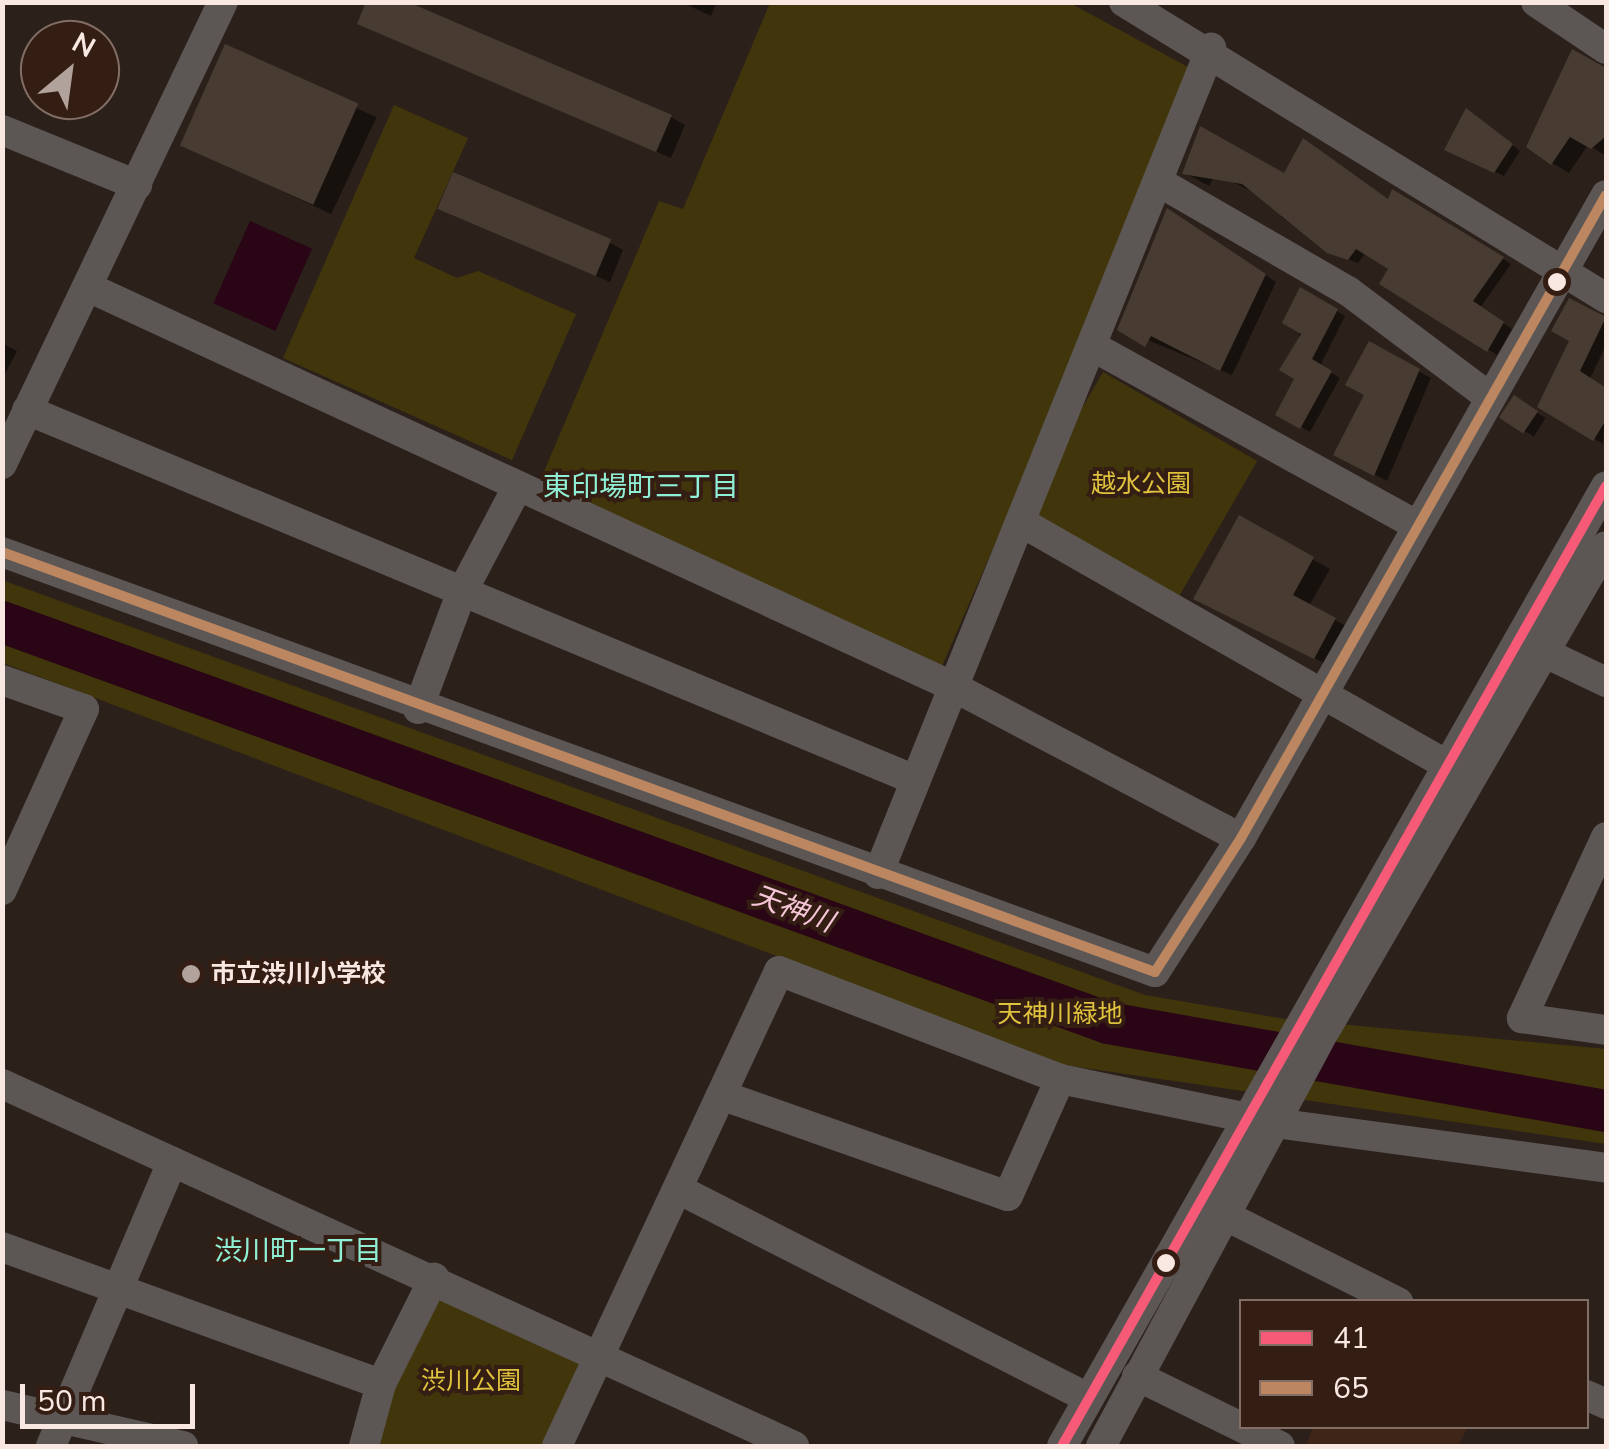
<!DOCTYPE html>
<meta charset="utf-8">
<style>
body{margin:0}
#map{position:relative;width:1609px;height:1449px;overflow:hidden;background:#2c201b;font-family:"Nunito Sans","Noto Sans JP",sans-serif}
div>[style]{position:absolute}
.built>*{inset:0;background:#3f2418}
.green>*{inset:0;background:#41360b;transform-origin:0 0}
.water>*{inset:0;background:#290516;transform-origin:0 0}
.shadow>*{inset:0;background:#0007;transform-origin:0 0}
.river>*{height:42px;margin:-21px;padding:0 21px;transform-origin:21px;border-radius:21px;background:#290516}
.building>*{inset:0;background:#483c32;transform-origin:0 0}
.minor>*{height:30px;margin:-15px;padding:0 15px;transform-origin:15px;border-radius:15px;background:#5c5755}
.bus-1>*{height:10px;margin:-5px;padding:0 5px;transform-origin:5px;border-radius:5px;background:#f75a77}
.bus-2>*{height:10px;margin:-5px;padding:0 5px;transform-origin:5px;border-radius:5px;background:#bb8660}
.dots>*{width:28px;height:28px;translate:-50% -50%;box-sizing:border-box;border:5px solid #341d13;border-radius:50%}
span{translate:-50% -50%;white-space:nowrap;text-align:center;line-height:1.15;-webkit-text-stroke:8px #341d13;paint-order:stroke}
.park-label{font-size:25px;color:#dfc23d}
.poi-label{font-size:25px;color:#f8e8e1;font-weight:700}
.left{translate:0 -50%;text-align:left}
.neighbourhood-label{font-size:28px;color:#8ff0d6}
.water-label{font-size:28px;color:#f5c5d8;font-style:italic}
.frame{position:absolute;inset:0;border:5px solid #f8e8e1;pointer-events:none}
.legend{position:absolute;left:1239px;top:1299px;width:350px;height:130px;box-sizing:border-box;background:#341d13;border:2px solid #826e65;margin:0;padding:12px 18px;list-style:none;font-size:30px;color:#f8e8e1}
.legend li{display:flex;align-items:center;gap:20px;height:50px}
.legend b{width:50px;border:2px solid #826e65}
.north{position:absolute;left:20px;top:20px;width:100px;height:100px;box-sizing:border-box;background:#341d13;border:2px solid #826e65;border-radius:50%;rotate:29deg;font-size:28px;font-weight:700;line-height:40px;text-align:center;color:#f8e8e1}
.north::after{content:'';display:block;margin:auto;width:35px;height:45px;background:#b1a29c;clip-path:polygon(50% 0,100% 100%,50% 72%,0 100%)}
.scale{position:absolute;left:20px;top:1384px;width:175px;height:45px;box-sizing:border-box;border:5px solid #f8e8e1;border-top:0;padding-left:12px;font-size:30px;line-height:35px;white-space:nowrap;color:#f8e8e1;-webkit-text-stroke:8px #341d13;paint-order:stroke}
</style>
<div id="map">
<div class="built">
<div style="clip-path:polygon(1313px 1426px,1468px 1426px,1468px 1427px,1458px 1446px,1306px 1446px)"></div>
</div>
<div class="green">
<div style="clip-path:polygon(770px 3px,1070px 3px,1199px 73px,942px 666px,540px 481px,659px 201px,683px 209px)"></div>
<div style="clip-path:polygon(394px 105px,468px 138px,414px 258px,457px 278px,478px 271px,576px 314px,512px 460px,283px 358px)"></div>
<div style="left:1103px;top:372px;width:178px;height:158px;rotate:30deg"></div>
<div style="clip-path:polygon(2px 580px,1145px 995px,1285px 1019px,1606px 1049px,1606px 1144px,1064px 1065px,3px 663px)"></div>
<div style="clip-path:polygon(441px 1293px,584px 1358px,544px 1446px,375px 1446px,391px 1389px)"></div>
</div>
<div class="water">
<div style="left:250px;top:221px;width:68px;height:90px;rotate:24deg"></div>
</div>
<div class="shadow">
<div style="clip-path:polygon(681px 2px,717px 2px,711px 16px)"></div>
<div style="clip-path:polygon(360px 23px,671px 117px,685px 125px,671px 158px)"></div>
<div style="left:226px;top:47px;width:166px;height:107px;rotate:25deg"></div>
<div style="clip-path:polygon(1573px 52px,1606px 70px,1606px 156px,1588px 145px,1569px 173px,1552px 163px)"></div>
<div style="clip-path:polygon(1476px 117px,1520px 151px,1504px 176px,1456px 154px)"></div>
<div style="clip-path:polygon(1185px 173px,1285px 176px,1389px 201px,1394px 192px,1511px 264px,1480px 308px,1512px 329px,1497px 355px,1382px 283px,1391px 268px,1366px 252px,1358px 263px,1339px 256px,1281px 217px,1286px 208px,1216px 174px,1209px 186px)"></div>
<div style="clip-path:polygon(455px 216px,609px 242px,623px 250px,610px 282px)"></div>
<div style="clip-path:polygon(1179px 218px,1276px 282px,1232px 375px,1121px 329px)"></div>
<div style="clip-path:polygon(1301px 290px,1345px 316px,1320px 366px,1340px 378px,1310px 432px,1278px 414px,1297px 378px)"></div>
<div style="clip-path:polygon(1570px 301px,1606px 320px,1606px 345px,1589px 381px,1606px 391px,1603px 444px,1540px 406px,1572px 340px)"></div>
<div style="clip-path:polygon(2px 343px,17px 351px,5px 374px,2px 373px)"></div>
<div style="clip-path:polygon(1370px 344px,1431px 378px,1387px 481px,1336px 454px,1367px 395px)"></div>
<div style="left:1515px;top:399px;width:36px;height:22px;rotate:32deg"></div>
<div style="clip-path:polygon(1240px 519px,1330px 569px,1309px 606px,1352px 629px,1332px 667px,1214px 607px)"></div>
</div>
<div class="river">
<div style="left:2px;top:622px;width:1176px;rotate:19.93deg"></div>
<div style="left:1108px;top:1023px;width:506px;rotate:10.02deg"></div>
</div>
<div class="building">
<div style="clip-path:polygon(366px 2px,408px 2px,672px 115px,656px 152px,357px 24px)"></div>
<div style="left:225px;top:44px;width:146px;height:111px;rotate:24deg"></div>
<div style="clip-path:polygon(1572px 49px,1606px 68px,1606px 136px,1591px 149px,1570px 137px,1551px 165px,1526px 147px)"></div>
<div style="clip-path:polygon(1466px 108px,1513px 144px,1494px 173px,1444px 150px)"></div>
<div style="clip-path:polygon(1200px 126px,1284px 173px,1303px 138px,1388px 199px,1392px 189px,1504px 257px,1473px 301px,1504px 322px,1487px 352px,1379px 284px,1388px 269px,1356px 249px,1348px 260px,1327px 253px,1242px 184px,1182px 174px)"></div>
<div style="left:453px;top:172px;width:172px;height:40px;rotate:23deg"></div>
<div style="clip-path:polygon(1167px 208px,1266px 274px,1220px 371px,1151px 336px,1145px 347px,1117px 330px)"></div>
<div style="clip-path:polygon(1300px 287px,1338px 309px,1312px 359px,1332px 371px,1300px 429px,1275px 415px,1294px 379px,1279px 370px,1301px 334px,1282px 323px)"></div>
<div style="clip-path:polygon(1569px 298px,1606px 317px,1580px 371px,1606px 388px,1606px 420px,1593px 441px,1537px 407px,1569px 341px,1551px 331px)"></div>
<div style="clip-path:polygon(1369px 341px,1420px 369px,1374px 476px,1333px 455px,1364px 395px,1345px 385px)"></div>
<div style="left:1514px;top:395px;width:29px;height:27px;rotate:34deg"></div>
<div style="clip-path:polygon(1239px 515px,1314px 557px,1293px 595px,1336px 618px,1314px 659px,1193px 599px)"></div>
</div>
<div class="minor">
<div style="left:1124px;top:2px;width:566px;rotate:31.55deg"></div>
<div style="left:1536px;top:2px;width:84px;rotate:33.9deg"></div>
<div style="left:2px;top:130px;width:146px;rotate:22.2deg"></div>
<div style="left:1159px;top:182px;width:218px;rotate:30deg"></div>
<div style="left:1348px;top:291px;width:175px;rotate:36.9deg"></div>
<div style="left:90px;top:288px;width:952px;rotate:24.79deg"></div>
<div style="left:954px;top:687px;width:324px;rotate:27.8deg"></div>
<div style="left:1092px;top:346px;width:366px;rotate:28.9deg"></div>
<div style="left:27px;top:410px;width:962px;rotate:22.62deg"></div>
<div style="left:2px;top:464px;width:512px;rotate:-64.44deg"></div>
<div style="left:1021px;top:522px;width:485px;rotate:29.7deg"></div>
<div style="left:2px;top:552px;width:1227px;rotate:20.02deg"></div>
<div style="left:1155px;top:972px;width:159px;rotate:-57.3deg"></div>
<div style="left:1241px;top:838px;width:739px;rotate:-60.42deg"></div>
<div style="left:1541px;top:651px;width:72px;rotate:25.5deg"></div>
<div style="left:2px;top:680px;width:87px;rotate:19.5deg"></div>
<div style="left:84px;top:709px;width:199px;rotate:114.4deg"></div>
<div style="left:418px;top:709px;width:123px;rotate:-69.5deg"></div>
<div style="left:461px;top:594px;width:120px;rotate:-62.2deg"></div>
<div style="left:1606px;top:837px;width:200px;rotate:114.9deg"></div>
<div style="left:1522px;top:1018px;width:85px;rotate:8.1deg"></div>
<div style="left:878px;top:874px;width:891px;rotate:-68.04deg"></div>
<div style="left:2px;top:1084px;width:871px;rotate:24.56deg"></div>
<div style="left:721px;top:1095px;width:304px;rotate:19.4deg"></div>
<div style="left:1008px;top:1196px;width:128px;rotate:-66deg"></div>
<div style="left:1275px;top:1123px;width:334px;rotate:7.7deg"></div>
<div style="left:678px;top:1189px;width:461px;rotate:27deg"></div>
<div style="left:1224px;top:1215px;width:195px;rotate:26.6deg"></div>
<div style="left:2px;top:1247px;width:403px;rotate:19.9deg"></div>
<div style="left:1137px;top:1376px;width:159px;rotate:26.1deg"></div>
<div style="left:1586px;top:1395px;width:22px;rotate:24deg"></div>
<div style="left:2px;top:1405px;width:186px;rotate:12.8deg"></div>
<div style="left:51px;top:1446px;width:309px;rotate:-66.9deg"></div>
<div style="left:364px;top:1446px;width:64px;rotate:-74.7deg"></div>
<div style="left:381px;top:1384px;width:119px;rotate:-63.4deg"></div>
<div style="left:557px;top:1446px;width:524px;rotate:-64.95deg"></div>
<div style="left:779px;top:971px;width:301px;rotate:21deg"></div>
<div style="left:1060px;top:1079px;width:187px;rotate:11.7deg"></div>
<div style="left:1062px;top:1446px;width:1103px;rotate:-60.46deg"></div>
<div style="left:1101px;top:1446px;width:474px;rotate:-61.7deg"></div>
<div style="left:1326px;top:1029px;width:558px;rotate:-59.9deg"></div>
</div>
<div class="bus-1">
<div style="left:1062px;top:1446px;width:1103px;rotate:-60.46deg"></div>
</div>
<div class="bus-2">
<div style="left:2px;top:552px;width:1227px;rotate:20.02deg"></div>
<div style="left:1155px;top:972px;width:159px;rotate:-57.3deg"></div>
<div style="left:1241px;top:838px;width:739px;rotate:-60.42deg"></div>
</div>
<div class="dots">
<div style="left:1557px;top:282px;background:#f8e8e1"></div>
<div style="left:191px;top:974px;background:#b1a29c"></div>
<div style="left:1166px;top:1263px;background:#f8e8e1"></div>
</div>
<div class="park-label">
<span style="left:1141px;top:484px">越水公園</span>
<span style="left:1060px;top:1014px">天神川緑地</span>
<span style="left:471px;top:1381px">渋川公園</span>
</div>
<div class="poi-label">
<span class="left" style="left:211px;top:974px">市立渋川小学校</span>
</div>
<div class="neighbourhood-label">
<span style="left:641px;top:487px">東印場町三丁目</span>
<span style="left:298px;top:1251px">渋川町一丁目</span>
</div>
<div class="water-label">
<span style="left:793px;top:909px;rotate:20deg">天神川</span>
</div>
<div class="frame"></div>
<ul class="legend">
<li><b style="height:12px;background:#f75a77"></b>41</li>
<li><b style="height:12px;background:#bb8660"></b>65</li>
</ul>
<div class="north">N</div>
<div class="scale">50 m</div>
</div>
